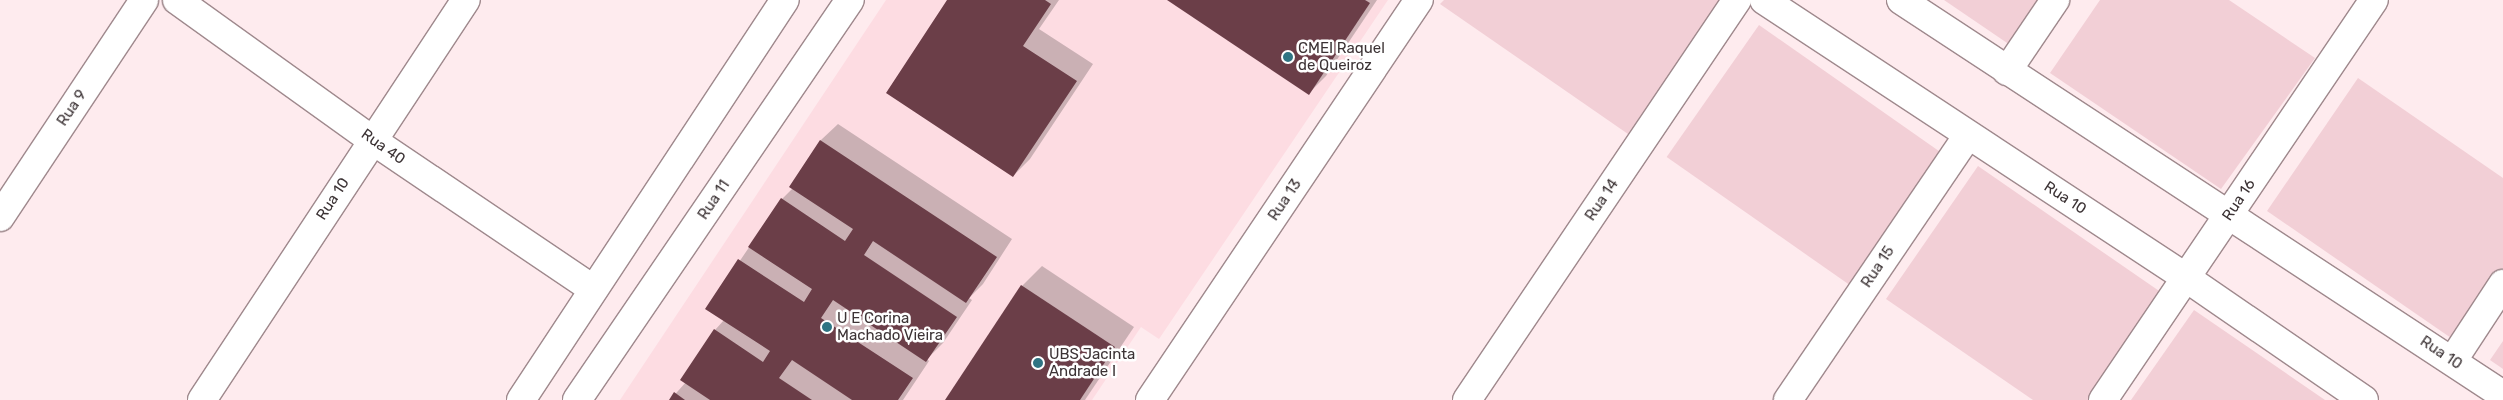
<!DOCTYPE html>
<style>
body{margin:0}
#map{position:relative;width:2503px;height:400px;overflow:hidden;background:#feebee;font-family:Rubik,sans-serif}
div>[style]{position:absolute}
.built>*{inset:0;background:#fddce2}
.green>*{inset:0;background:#f2cfd6;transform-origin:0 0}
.shadow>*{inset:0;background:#0003}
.building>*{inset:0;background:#6b3e48}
.roads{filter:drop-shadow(1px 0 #9f898d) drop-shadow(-1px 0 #9f898d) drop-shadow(0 1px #9f898d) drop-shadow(0 -1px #9f898d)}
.street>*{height:28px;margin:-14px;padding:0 14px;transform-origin:14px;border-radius:14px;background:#fff}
.secondary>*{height:28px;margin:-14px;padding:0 14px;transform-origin:14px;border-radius:14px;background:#fff}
.dots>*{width:14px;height:14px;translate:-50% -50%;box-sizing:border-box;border:2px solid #fff;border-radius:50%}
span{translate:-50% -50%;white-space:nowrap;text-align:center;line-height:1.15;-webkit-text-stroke:5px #fff;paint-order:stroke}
.poi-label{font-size:15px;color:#3c3335}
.left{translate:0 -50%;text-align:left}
.street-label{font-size:15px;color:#3c3335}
</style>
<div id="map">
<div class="built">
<div style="clip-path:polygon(886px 0,1388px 0,1159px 339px,1141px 327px,1092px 400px,620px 400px)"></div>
</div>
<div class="green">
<div style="clip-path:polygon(1444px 0,1718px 0,1720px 1px,1628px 134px,1440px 4px)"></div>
<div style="clip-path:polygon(1944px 0,2045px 0,2013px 47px)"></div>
<div style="clip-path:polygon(2100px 0,2229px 0,2315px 58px,2221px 189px,2050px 73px)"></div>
<div style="left:1759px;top:25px;width:227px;height:161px;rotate:35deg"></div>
<div style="clip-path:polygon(2358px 78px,2503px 178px,2503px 268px,2454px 340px,2267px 211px)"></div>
<div style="clip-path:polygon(1978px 166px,2165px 295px,2093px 400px,2033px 400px,1886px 299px)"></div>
<div style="clip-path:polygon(2194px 310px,2325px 400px,2131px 400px)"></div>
<div style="clip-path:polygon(2503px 341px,2503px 369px,2490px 360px)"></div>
</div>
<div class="shadow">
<div style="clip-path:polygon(949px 0,1059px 0,1039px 29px,1093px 64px,1030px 159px,1013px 176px)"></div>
<div style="clip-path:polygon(1170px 0,1377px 0,1326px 76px,1309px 93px)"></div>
<div style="clip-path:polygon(838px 124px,1012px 239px,983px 284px,969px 298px,972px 300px,943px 343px,927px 359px,929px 361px,903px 400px,670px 400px,686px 382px,715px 330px,724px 320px,707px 309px,782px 199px,793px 188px,821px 140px)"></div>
<div style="clip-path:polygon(1042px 266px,1134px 327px,1085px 400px,947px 400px,1022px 286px)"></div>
</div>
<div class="building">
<div style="clip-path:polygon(947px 0,1045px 0,1051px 4px,1023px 46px,1077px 81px,1013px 177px,886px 93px)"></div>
<div style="clip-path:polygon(1167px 0,1365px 0,1370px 3px,1309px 95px)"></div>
<div style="clip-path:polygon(820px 140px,997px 257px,966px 303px,873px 241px,864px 255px,957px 317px,926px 362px,833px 300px,821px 318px,913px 378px,898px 400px,852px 400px,792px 360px,779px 378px,812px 400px,710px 400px,680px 380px,714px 329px,763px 362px,770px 351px,705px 309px,738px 259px,804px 302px,812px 289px,748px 247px,781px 198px,845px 241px,853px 229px,789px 187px)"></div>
<div style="clip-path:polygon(1021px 285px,1115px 347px,1080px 400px,945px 400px)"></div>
<div style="clip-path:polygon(674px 392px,685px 400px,669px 400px)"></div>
</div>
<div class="roads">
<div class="street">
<div style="left:177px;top:0;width:240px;rotate:35.7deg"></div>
<div style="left:372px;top:140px;width:267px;rotate:34deg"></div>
<div style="left:2007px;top:71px;width:86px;rotate:-55.9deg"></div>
<div style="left:0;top:217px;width:260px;rotate:-56.4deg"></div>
<div style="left:2453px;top:360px;width:91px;rotate:-56.7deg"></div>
<div style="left:202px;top:400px;width:479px;rotate:-56.6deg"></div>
<div style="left:1150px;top:400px;width:482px;rotate:-56.1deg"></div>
<div style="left:1467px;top:400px;width:483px;rotate:-56deg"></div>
<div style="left:1788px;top:400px;width:320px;rotate:-55.8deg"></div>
<div style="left:2103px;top:400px;width:483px;rotate:-55.9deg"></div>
</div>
<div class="secondary">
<div style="left:1764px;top:0;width:504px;rotate:33.34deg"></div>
<div style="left:2185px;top:277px;width:217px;rotate:34.5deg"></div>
<div style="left:1901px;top:0;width:720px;rotate:33.27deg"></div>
<div style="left:521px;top:400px;width:479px;rotate:-56.6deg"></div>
<div style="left:577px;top:400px;width:484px;rotate:-55.7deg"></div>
</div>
</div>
<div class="dots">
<div style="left:1288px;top:57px;background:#2f7483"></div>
<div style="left:827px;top:327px;background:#2f7483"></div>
<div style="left:1038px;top:363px;background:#2f7483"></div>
</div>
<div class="poi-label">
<span class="left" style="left:1298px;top:57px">CMEI Raquel<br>de Queiroz</span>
<span class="left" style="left:837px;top:327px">U E Corina<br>Machado Vieira</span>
<span class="left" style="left:1049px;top:363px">UBS Jacinta<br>Andrade I</span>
</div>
<div class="street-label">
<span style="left:72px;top:108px;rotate:-56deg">Rua 9</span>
<span style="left:383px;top:147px;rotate:35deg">Rua 40</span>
<span style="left:2065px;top:198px;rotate:33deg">Rua 10</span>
<span style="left:333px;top:199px;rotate:-57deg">Rua 10</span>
<span style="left:714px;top:200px;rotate:-56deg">Rua 11</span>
<span style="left:1285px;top:200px;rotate:-56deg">Rua 13</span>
<span style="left:1602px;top:200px;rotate:-56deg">Rua 14</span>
<span style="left:2239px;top:200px;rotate:-56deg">Rua 16</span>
<span style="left:1878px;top:267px;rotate:-56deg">Rua 15</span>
<span style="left:2441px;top:353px;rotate:34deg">Rua 10</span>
</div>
</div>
